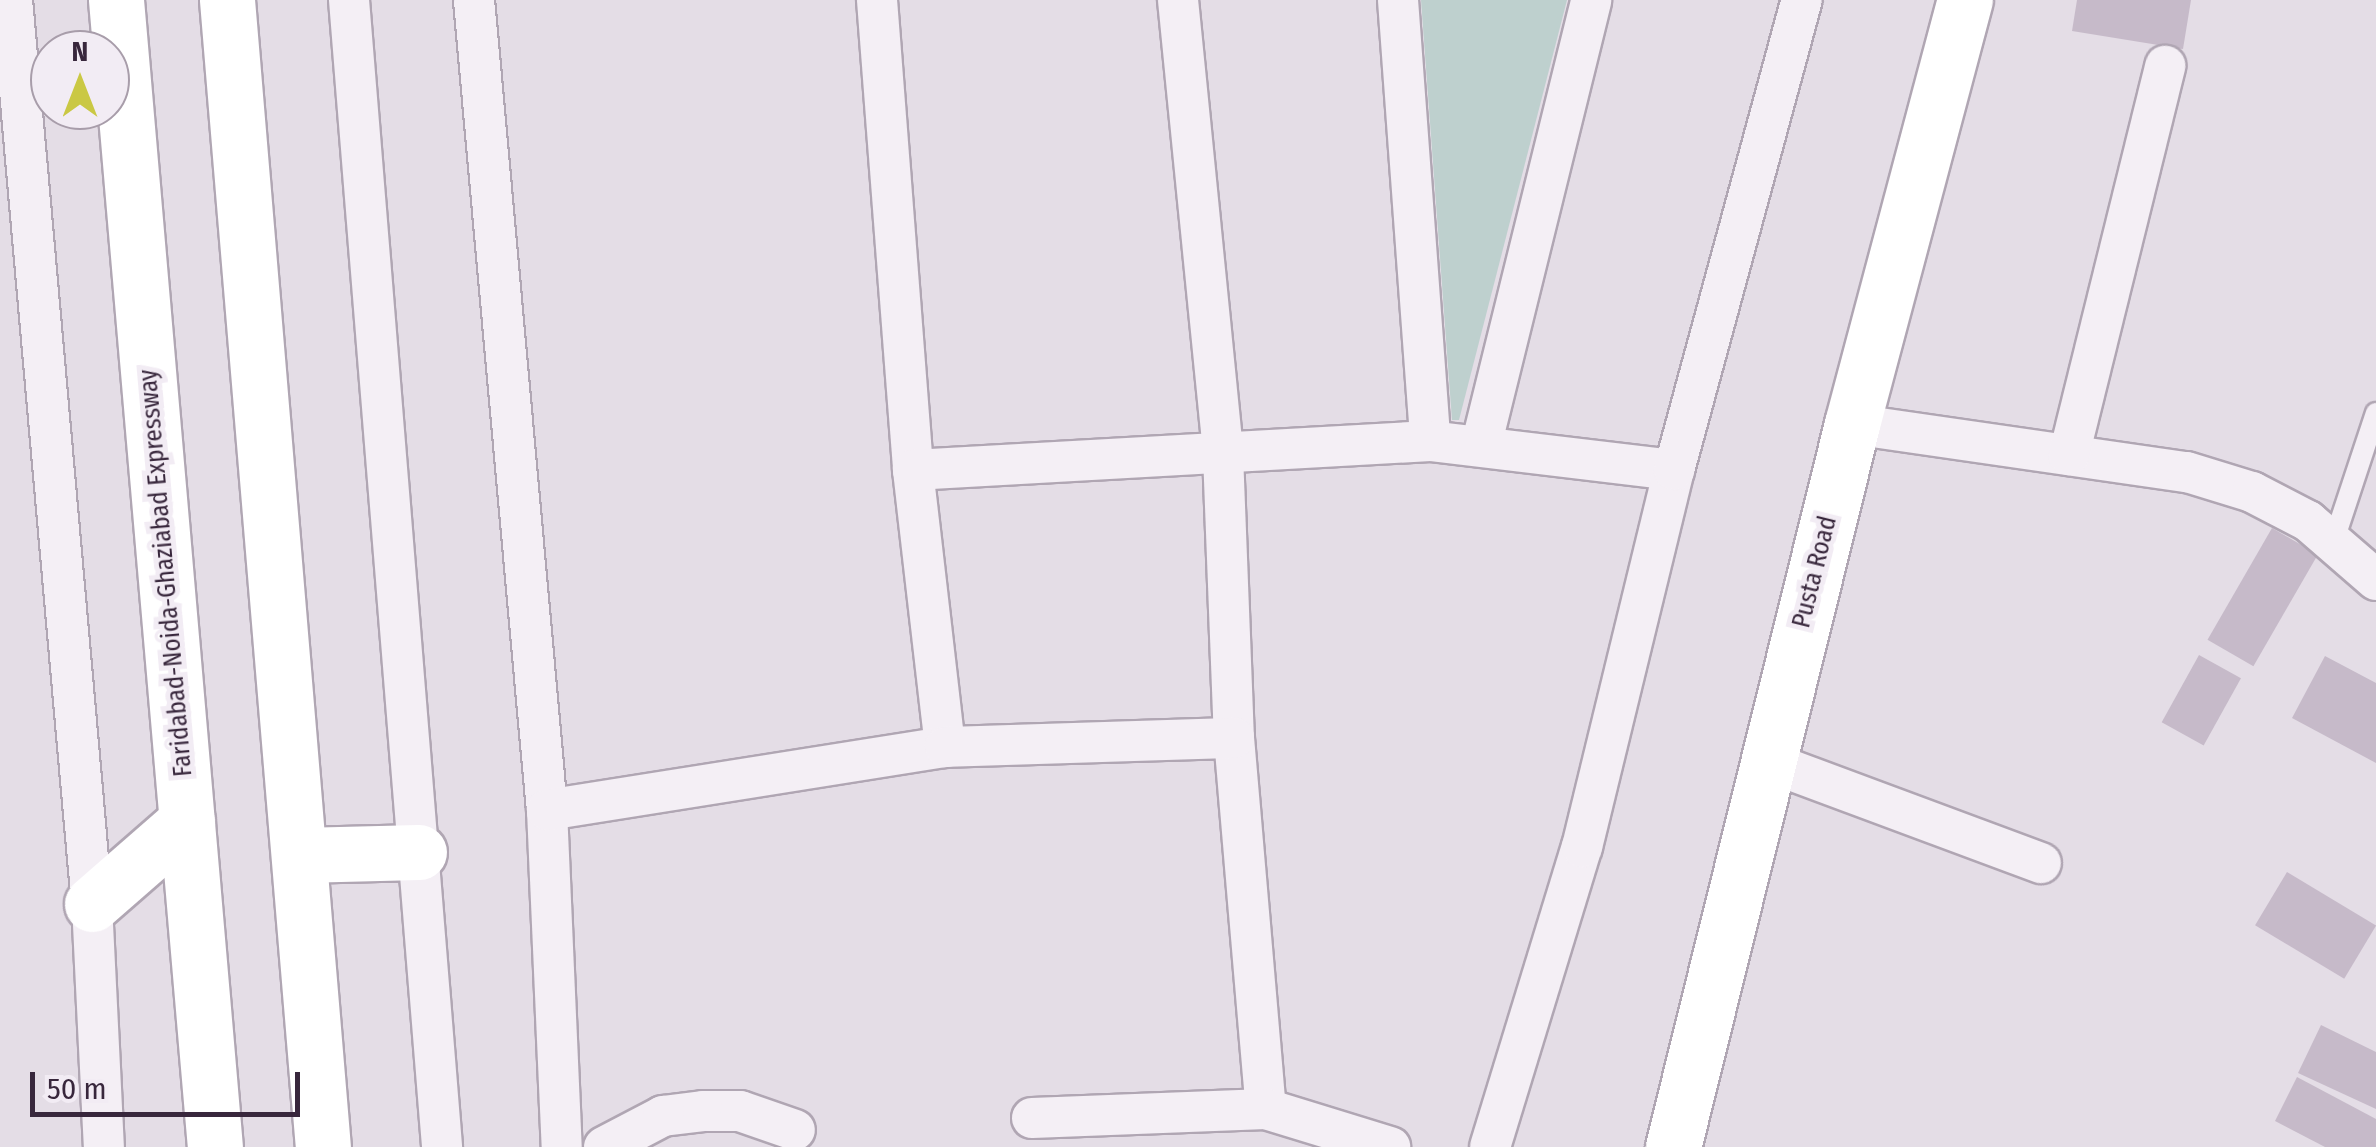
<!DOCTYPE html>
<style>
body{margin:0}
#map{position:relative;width:2376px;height:1147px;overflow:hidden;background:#e4dde6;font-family:"Fira Sans Condensed",sans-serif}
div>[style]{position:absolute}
.green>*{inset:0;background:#bed0ce}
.building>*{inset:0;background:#c6bac9;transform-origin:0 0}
.roads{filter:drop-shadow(2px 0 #b0a6b3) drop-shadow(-2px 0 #b0a6b3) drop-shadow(0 2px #b0a6b3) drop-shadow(0 -2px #b0a6b3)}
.lane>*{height:20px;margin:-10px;padding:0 10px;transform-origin:10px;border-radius:10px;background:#f4eff5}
.street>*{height:40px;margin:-20px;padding:0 20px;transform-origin:20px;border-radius:20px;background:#f4eff5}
.secondary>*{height:55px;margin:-27.5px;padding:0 27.5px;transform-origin:27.5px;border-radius:27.5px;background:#fff}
.primary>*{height:55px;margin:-27.5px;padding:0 27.5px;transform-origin:27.5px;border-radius:27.5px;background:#fff}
span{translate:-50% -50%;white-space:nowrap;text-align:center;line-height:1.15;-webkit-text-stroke:10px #f2ecf4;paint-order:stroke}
.street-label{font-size:25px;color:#38273c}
.north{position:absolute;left:30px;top:30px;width:100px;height:100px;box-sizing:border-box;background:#f2ecf4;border:2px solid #a89daa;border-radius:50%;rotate:0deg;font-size:28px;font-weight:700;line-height:40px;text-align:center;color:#38273c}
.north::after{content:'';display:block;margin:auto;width:35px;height:45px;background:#cac844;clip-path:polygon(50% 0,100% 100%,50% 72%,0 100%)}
.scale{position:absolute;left:30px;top:1072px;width:270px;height:45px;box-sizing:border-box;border:5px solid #38273c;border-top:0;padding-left:12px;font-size:30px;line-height:35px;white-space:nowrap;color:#38273c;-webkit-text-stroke:8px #f2ecf4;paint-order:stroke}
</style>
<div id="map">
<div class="green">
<div style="clip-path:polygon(1421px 0,1567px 0,1459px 420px,1452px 420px)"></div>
</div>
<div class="building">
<div style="clip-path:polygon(2077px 0,2191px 0,2183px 49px,2072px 31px)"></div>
<div style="left:2272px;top:528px;width:53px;height:129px;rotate:30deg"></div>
<div style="left:2199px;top:655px;width:48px;height:77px;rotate:29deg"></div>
<div style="clip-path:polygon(2325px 656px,2376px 683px,2376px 763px,2292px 718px)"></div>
<div style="left:2287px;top:872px;width:104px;height:62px;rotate:31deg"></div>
<div style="clip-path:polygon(2321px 1025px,2376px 1052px,2376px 1109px,2298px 1073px)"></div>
<div style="clip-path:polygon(2297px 1077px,2376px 1119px,2376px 1147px,2325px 1147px,2275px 1121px)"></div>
</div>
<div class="roads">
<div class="lane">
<div style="left:2333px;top:543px;width:137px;rotate:-71.7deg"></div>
</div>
<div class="street">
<div style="left:12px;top:0;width:908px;rotate:84.94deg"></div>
<div style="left:92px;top:904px;width:243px;rotate:87.2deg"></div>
<div style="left:349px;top:0;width:1151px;rotate:85.36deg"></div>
<div style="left:474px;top:0;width:813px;rotate:84.85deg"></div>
<div style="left:547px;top:810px;width:337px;rotate:87.5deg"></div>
<div style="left:877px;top:0;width:471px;rotate:85.6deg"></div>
<div style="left:913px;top:470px;width:279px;rotate:83.4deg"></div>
<div style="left:1178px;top:0;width:456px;rotate:84.3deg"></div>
<div style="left:1223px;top:454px;width:284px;rotate:87.8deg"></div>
<div style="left:1234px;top:738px;width:372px;rotate:85.1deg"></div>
<div style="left:1398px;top:0;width:442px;rotate:85.8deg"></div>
<div style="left:1852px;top:424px;width:338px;rotate:8.2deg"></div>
<div style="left:2187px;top:472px;width:68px;rotate:17.1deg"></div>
<div style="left:2252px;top:492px;width:63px;rotate:27.4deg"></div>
<div style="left:2308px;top:521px;width:90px;rotate:40.9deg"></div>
<div style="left:1482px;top:442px;width:455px;rotate:-76.1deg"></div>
<div style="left:2069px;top:455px;width:401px;rotate:-76.1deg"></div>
<div style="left:913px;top:470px;width:518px;rotate:-3.21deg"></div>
<div style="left:1430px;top:441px;width:246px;rotate:6.8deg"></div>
<div style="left:1769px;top:762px;width:290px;rotate:20.4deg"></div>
<div style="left:547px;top:810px;width:403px;rotate:-9deg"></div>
<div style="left:945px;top:747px;width:289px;rotate:-1.8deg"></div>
<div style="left:1032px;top:1118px;width:234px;rotate:-2.2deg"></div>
<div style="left:1266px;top:1109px;width:130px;rotate:17deg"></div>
<div style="left:604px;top:1147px;width:67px;rotate:-27.7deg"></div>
<div style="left:663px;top:1116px;width:40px;rotate:-7.1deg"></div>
<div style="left:703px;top:1111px;width:37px"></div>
<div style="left:740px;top:1111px;width:58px;rotate:19.1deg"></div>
<div style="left:1490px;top:1147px;width:314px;rotate:-73deg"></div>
<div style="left:1582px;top:847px;width:388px;rotate:-76.3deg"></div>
<div style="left:1674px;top:470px;width:487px;rotate:-74.8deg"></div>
</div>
<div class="secondary">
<div style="left:1673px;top:1147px;width:745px;rotate:-76.09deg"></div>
<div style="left:1852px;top:424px;width:439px;rotate:-75.1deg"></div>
</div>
<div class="primary">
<div style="left:116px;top:0;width:1151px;rotate:85.07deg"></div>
<div style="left:227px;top:0;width:1151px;rotate:85.22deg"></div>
<div style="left:300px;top:855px;width:119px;rotate:-1.4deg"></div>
<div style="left:92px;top:904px;width:126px;rotate:-41.1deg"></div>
</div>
</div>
<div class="street-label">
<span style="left:1815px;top:572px;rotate:-76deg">Pusta Road</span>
<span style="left:166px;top:573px;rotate:-95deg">Faridabad-Noida-Ghaziabad Expressway</span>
</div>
<div class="north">N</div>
<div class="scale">50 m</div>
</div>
